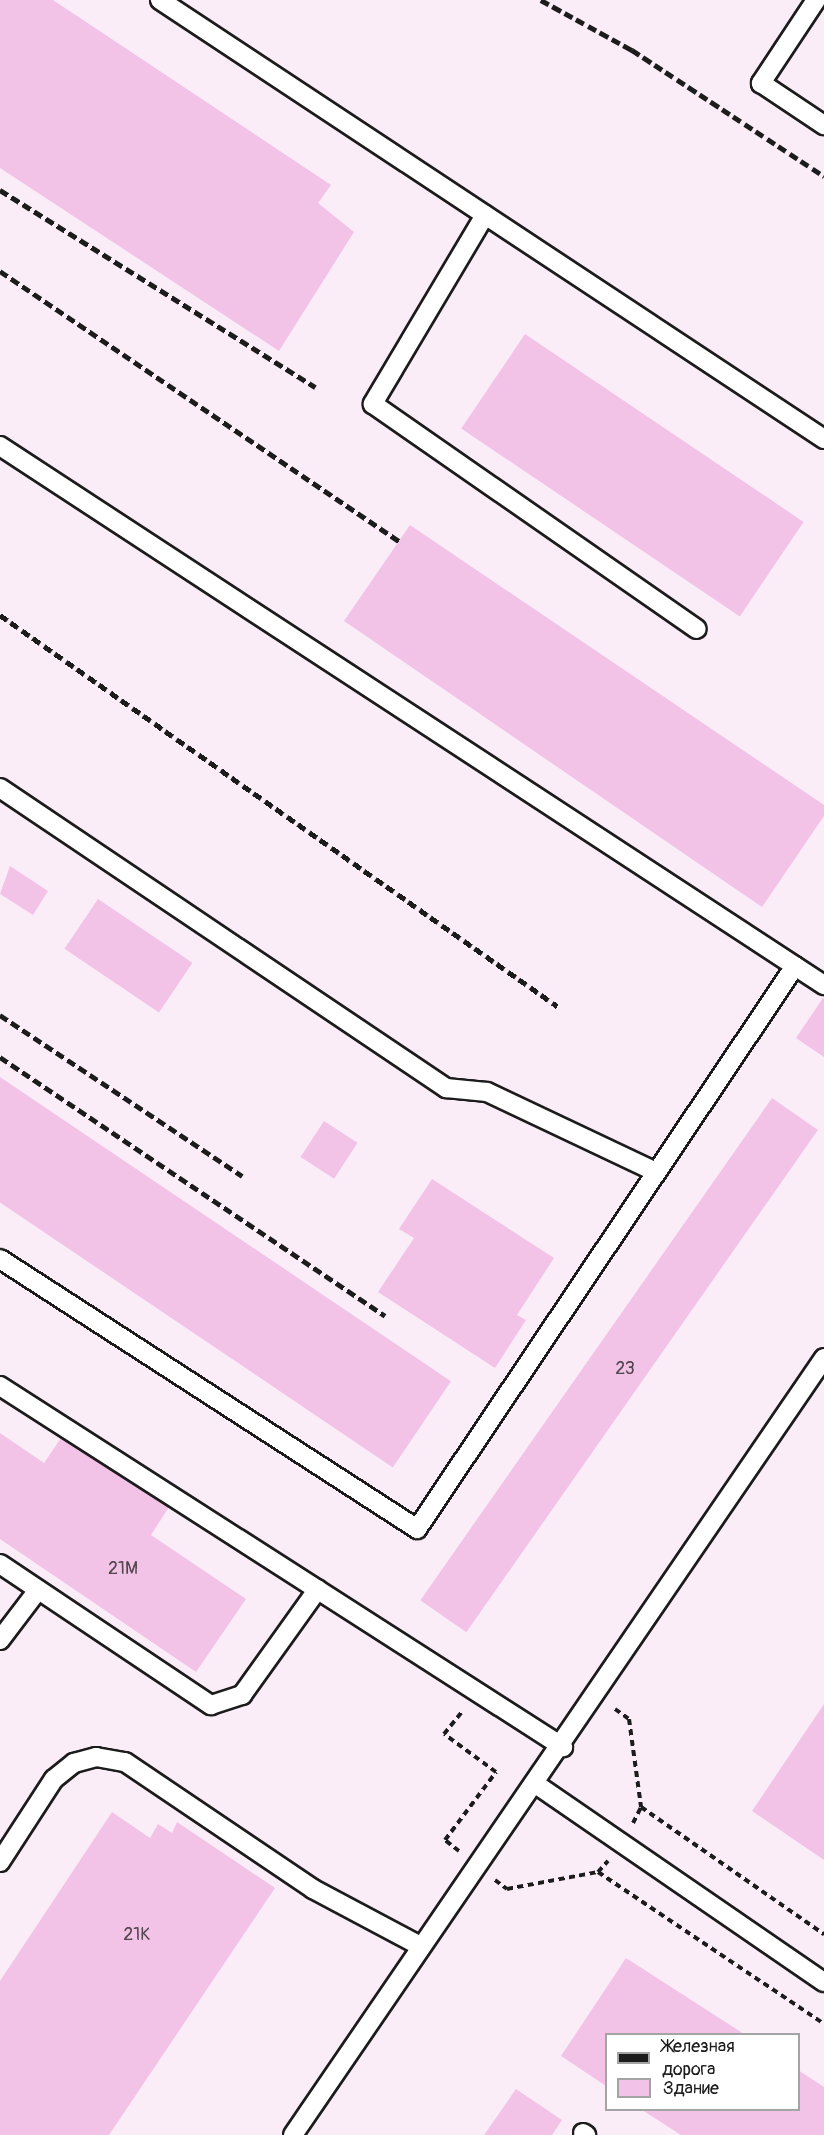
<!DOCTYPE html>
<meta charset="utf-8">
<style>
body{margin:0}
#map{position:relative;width:824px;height:2135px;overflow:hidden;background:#fff;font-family:Pangolin,sans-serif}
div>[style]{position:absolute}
.built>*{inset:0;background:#fbedf8}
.building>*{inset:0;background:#f2c3e7;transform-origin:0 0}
.path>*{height:4px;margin-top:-2px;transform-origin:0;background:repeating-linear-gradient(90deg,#1c1c1c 0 6px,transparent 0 10.5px)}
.roads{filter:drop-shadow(2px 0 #1c1c1c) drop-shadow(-2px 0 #1c1c1c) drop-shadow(0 2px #1c1c1c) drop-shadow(0 -2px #1c1c1c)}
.lane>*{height:18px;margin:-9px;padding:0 9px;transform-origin:9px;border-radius:9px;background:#fff}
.rail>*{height:4.5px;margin-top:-2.25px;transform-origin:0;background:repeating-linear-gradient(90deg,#1c1c1c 0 9px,transparent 0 13.5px)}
span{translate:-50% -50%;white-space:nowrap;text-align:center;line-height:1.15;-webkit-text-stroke:4.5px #fff;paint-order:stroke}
.number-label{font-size:18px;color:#52464f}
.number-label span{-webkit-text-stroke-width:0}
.legend{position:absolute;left:605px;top:2033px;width:195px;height:78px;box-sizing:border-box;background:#fff;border:2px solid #a4a4a4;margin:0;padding:8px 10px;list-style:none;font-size:18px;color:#1c1c1c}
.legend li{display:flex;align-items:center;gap:12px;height:30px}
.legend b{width:30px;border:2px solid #a4a4a4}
</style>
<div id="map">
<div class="built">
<div style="clip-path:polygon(evenodd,0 0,824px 0,824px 2135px,0 2135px,0 0,606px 2034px,798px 2034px,798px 2110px,606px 2110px,606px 2034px)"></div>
</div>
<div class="building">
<div style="clip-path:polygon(0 0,53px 0,331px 185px,318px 203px,354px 232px,279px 351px,0 168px)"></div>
<div style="left:525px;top:334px;width:336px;height:114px;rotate:34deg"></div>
<div style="clip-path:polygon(410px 525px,824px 805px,824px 816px,762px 907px,344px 621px)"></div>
<div style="clip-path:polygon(10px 866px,48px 891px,33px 915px,0 894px)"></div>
<div style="left:98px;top:899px;width:114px;height:60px;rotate:34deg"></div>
<div style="clip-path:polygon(823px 998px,824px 999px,824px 1057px,796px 1038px)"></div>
<div style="left:0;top:1077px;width:544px;height:104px;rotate:34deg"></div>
<div style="left:772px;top:1098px;width:56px;height:613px;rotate:35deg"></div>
<div style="left:324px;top:1121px;width:40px;height:43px;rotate:33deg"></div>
<div style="clip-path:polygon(432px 1179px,554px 1258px,517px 1315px,526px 1320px,495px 1368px,378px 1292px,414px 1238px,399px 1229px)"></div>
<div style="clip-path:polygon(0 1433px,44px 1463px,63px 1435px,169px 1507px,151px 1535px,246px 1599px,196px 1672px,0 1539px)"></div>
<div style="clip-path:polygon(824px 1704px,824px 1860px,752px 1811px)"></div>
<div style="clip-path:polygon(112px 1812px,150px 1838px,158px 1824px,172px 1833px,177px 1822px,275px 1888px,109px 2135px,0 2135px,0 1981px)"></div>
<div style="clip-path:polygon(626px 1958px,744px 2034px,606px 2034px,606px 2086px,561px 2056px)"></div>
<div style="clip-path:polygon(798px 2070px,824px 2087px,824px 2135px,681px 2135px,642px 2110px,798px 2110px)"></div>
<div style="clip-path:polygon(516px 2089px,562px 2120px,552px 2135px,484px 2135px)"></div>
</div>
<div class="path">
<div style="left:615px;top:1709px;width:17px;rotate:36deg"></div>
<div style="left:629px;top:1719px;width:89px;rotate:82.2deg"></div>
<div style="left:641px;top:1807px;width:223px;rotate:34.8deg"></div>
<div style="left:633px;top:1823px;width:18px;rotate:-63deg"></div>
<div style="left:459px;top:1851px;width:18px;rotate:-142deg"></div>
<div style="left:445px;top:1840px;width:85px;rotate:-53.1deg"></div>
<div style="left:496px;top:1772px;width:64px;rotate:-143.8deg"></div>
<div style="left:444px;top:1734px;width:28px;rotate:-51deg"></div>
<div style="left:598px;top:1872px;width:272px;rotate:33.9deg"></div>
<div style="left:495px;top:1880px;width:15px;rotate:37deg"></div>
<div style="left:507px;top:1889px;width:93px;rotate:-10.6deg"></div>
<div style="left:598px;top:1872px;width:15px;rotate:-48deg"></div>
</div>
<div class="roads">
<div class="lane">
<div style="left:160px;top:0;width:796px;rotate:33.47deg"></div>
<div style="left:816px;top:0;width:100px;rotate:123.5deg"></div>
<div style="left:761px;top:83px;width:76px;rotate:33.7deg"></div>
<div style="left:485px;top:215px;width:220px;rotate:120.7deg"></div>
<div style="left:373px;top:404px;width:394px;rotate:34.8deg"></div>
<div style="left:0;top:446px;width:985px;rotate:33.19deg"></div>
<div style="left:0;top:788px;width:538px;rotate:33.93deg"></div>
<div style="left:446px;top:1088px;width:41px;rotate:5.6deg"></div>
<div style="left:487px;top:1092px;width:187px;rotate:25.3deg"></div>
<div style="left:0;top:1259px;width:497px;rotate:32.9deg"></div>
<div style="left:417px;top:1529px;width:678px;rotate:-56.12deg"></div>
<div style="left:0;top:1386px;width:669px;rotate:32.67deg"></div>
<div style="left:0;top:1564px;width:254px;rotate:33.8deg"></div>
<div style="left:211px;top:1705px;width:33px;rotate:-18deg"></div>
<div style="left:242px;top:1695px;width:130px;rotate:-54.4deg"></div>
<div style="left:0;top:1640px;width:63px;rotate:-52.8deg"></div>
<div style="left:537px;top:1785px;width:348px;rotate:34.5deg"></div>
<div style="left:0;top:1862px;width:99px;rotate:-57deg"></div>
<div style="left:54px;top:1779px;width:26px;rotate:-39deg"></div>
<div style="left:74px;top:1763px;width:23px;rotate:-15deg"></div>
<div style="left:96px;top:1757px;width:29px;rotate:10deg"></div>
<div style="left:125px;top:1762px;width:227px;rotate:34deg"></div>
<div style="left:313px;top:1889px;width:121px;rotate:28deg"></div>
<div style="left:583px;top:2133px;width:4px;rotate:34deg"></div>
<div style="left:293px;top:2135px;width:941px;rotate:-55.65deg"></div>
</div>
</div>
<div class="rail">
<div style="left:541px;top:0;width:104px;rotate:28.8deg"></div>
<div style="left:632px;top:50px;width:230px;rotate:33.3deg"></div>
<div style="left:0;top:190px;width:372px;rotate:32deg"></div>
<div style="left:0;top:271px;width:482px;rotate:34.1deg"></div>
<div style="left:0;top:615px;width:681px;rotate:35.07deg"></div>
<div style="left:0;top:1015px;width:291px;rotate:33.6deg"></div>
<div style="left:0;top:1057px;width:464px;rotate:33.9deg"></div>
</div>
<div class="number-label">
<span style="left:625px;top:1369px">23</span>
<span style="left:123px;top:1569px">21М</span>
<span style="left:137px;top:1935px">21К</span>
</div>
<ul class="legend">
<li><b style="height:8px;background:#1c1c1c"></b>Железная дорога</li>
<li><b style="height:16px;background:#f2c3e7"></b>Здание</li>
</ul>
</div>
